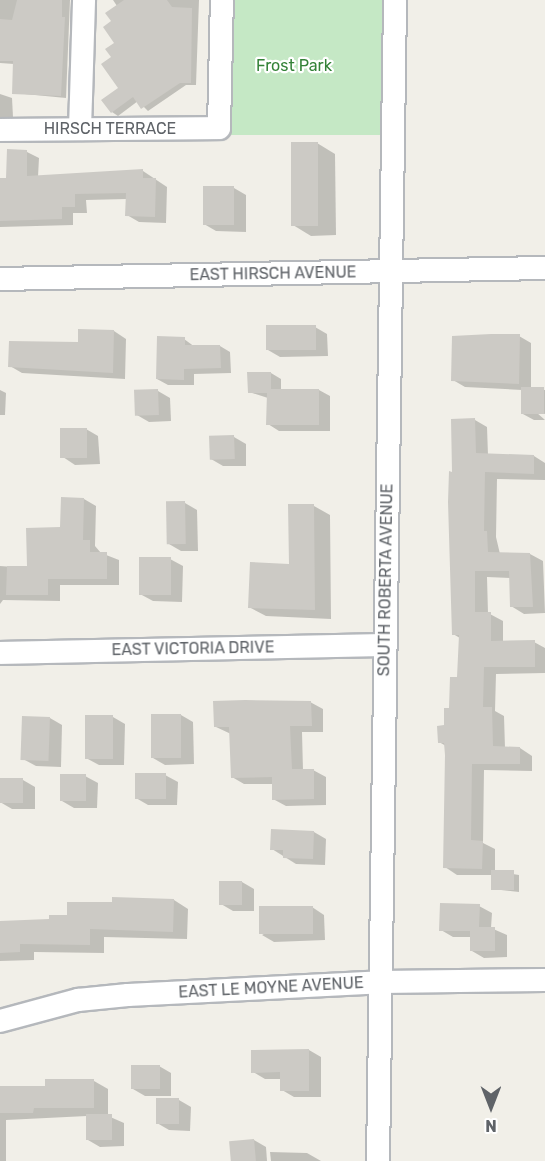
<!DOCTYPE html>
<style>
body{margin:0}
#map{position:relative;width:545px;height:1161px;overflow:hidden;background:#f1efe8;font-family:Rubik,sans-serif}
div>[style]{position:absolute}
.green>*{inset:0;background:#c5e8c5;transform-origin:0 0}
.shadow>*{inset:0;background:#0003}
.building>*{inset:0;background:#cccac5;transform-origin:0 0}
.roads{filter:drop-shadow(2px 0 #b5b8bc) drop-shadow(-2px 0 #b5b8bc) drop-shadow(0 2px #b5b8bc) drop-shadow(0 -2px #b5b8bc)}
.street>*{height:22px;margin:-11px;padding:0 11px;transform-origin:11px;border-radius:11px;background:#fff}
span{translate:-50% -50%;white-space:nowrap;text-align:center;line-height:1.15;-webkit-text-stroke:4.5px #fff;paint-order:stroke}
.park-label{font-size:16px;color:#348238}
.street-label{font-size:16px;color:#5f6368}
.north{position:absolute;left:461px;top:1077px;width:60px;height:60px;-webkit-text-stroke:4px #fff;paint-order:stroke;rotate:180deg;font-size:16px;font-weight:700;line-height:24px;text-align:center;color:#5f6368}
.north::after{content:'';display:block;margin:auto;width:21px;height:27px;background:#5f6368;clip-path:polygon(50% 0,100% 100%,50% 72%,0 100%)}
</style>
<div id="map">
<div class="green">
<div style="left:228px;top:0;width:157px;height:135px"></div>
</div>
<div class="shadow">
<div style="clip-path:polygon(0 0,70px 0,66px 98px,14px 93px,14px 64px,0 63px)"></div>
<div style="clip-path:polygon(113px 0,199px 0,196px 85px,186px 85px,148px 111px,138px 101px,118px 116px,112px 112px,120px 89px,113px 22px,117px 6px)"></div>
<div style="clip-path:polygon(0 94px,12px 98px,13px 117px,0 118px)"></div>
<div style="clip-path:polygon(317px 143px,335px 154px,336px 235px,311px 236px,293px 225px)"></div>
<div style="clip-path:polygon(27px 152px,39px 158px,38px 177px,143px 171px,167px 187px,166px 223px,139px 222px,127px 215px,127px 199px,86px 200px,87px 213px,73px 213px,73px 225px,0 227px,0 179px,7px 179px)"></div>
<div style="clip-path:polygon(234px 188px,246px 195px,246px 232px,216px 231px,204px 224px)"></div>
<div style="clip-path:polygon(315px 327px,327px 334px,328px 356px,280px 357px,268px 350px)"></div>
<div style="clip-path:polygon(80px 331px,114px 331px,126px 339px,125px 379px,22px 373px,10px 366px,79px 344px)"></div>
<div style="clip-path:polygon(519px 336px,531px 343px,531px 389px,545px 390px,545px 414px,536px 412px,545px 420px,534px 420px,521px 413px,522px 390px,465px 387px,453px 380px)"></div>
<div style="clip-path:polygon(184px 339px,195px 347px,220px 346px,230px 352px,231px 373px,194px 374px,194px 385px,168px 385px,157px 379px)"></div>
<div style="clip-path:polygon(271px 373px,281px 379px,281px 390px,319px 390px,330px 396px,330px 431px,279px 431px,268px 424px,268px 398px,249px 392px)"></div>
<div style="clip-path:polygon(0 390px,6px 393px,5px 415px,0 415px)"></div>
<div style="clip-path:polygon(158px 391px,170px 398px,171px 421px,149px 422px,137px 415px)"></div>
<div style="clip-path:polygon(475px 420px,487px 427px,488px 455px,534px 456px,545px 463px,545px 480px,497px 479px,496px 537px,500px 554px,530px 554px,543px 561px,545px 613px,524px 614px,511px 606px,511px 578px,487px 577px,488px 613px,503px 621px,503px 642px,534px 642px,545px 648px,545px 673px,496px 674px,495px 711px,504px 716px,505px 748px,520px 748px,532px 756px,532px 771px,484px 770px,483px 843px,495px 849px,495px 871px,519px 875px,519px 892px,492px 889px,492px 875px,457px 875px,445px 867px,446px 746px,439px 742px,459px 678px,460px 638px,453px 634px,454px 473px)"></div>
<div style="clip-path:polygon(86px 429px,98px 436px,100px 464px,75px 465px,63px 457px)"></div>
<div style="clip-path:polygon(234px 437px,246px 444px,246px 466px,223px 466px,211px 459px)"></div>
<div style="clip-path:polygon(84px 499px,96px 506px,95px 546px,101px 553px,119px 560px,119px 585px,60px 585px,60px 601px,3px 600px,0 604px,0 566px,28px 568px)"></div>
<div style="clip-path:polygon(185px 503px,197px 510px,198px 551px,181px 551px,169px 544px)"></div>
<div style="clip-path:polygon(314px 506px,330px 515px,331px 619px,266px 616px,249px 607px,290px 566px)"></div>
<div style="clip-path:polygon(170px 559px,183px 566px,182px 602px,153px 601px,140px 594px)"></div>
<div style="clip-path:polygon(310px 702px,323px 709px,323px 732px,302px 732px,303px 770px,313px 770px,326px 777px,326px 805px,286px 806px,273px 799px,273px 784px,244px 784px,232px 777px,231px 734px,216px 727px)"></div>
<div style="clip-path:polygon(181px 715px,193px 722px,194px 764px,165px 765px,153px 758px)"></div>
<div style="clip-path:polygon(113px 717px,125px 724px,124px 765px,99px 765px,86px 758px)"></div>
<div style="clip-path:polygon(50px 718px,62px 725px,61px 767px,36px 766px,23px 759px)"></div>
<div style="clip-path:polygon(165px 775px,178px 782px,177px 805px,148px 805px,136px 798px)"></div>
<div style="clip-path:polygon(85px 776px,98px 783px,97px 808px,74px 808px,62px 801px)"></div>
<div style="clip-path:polygon(0 779px,23px 780px,35px 787px,35px 809px,12px 809px,0 802px)"></div>
<div style="clip-path:polygon(314px 832px,326px 839px,325px 865px,296px 864px,272px 849px)"></div>
<div style="clip-path:polygon(242px 882px,254px 889px,254px 911px,233px 911px,221px 904px)"></div>
<div style="clip-path:polygon(174px 900px,188px 909px,187px 939px,104px 937px,104px 953px,34px 952px,34px 960px,0 961px,0 922px,51px 921px)"></div>
<div style="clip-path:polygon(479px 906px,492px 913px,491px 928px,507px 935px,507px 957px,484px 958px,472px 951px,472px 937px,453px 937px,441px 930px)"></div>
<div style="clip-path:polygon(312px 907px,324px 915px,325px 940px,274px 942px,262px 935px)"></div>
<div style="clip-path:polygon(309px 1050px,321px 1057px,321px 1097px,294px 1097px,282px 1090px,282px 1079px,265px 1079px,253px 1072px)"></div>
<div style="clip-path:polygon(159px 1066px,171px 1073px,171px 1096px,145px 1096px,133px 1089px)"></div>
<div style="clip-path:polygon(94px 1081px,108px 1089px,108px 1116px,124px 1123px,124px 1146px,100px 1147px,88px 1140px,87px 1116px,6px 1120px,6px 1161px,0 1161px,0 1087px,47px 1088px)"></div>
<div style="clip-path:polygon(179px 1100px,191px 1107px,190px 1131px,169px 1130px,157px 1123px)"></div>
<div style="clip-path:polygon(254px 1140px,266px 1147px,267px 1161px,232px 1161px)"></div>
<div style="clip-path:polygon(270px 1152px,307px 1153px,321px 1161px,271px 1161px)"></div>
</div>
<div class="building">
<div style="clip-path:polygon(17px 0,62px 0,62px 17px,65px 17px,61px 96px,12px 94px,13px 61px,0 61px,0 19px,12px 20px)"></div>
<div style="clip-path:polygon(124px 0,167px 0,172px 7px,192px 8px,191px 83px,180px 83px,141px 109px,133px 97px,111px 113px,101px 100px,118px 88px,101px 64px,111px 57px,105px 49px,114px 43px,103px 27px,111px 21px,105px 13px)"></div>
<div style="left:291px;top:142px;width:27px;height:84px"></div>
<div style="clip-path:polygon(7px 149px,27px 150px,27px 176px,143px 169px,143px 178px,156px 178px,155px 217px,125px 216px,126px 193px,75px 194px,75px 207px,62px 207px,62px 219px,0 221px,0 178px,6px 178px)"></div>
<div style="left:203px;top:186px;width:31px;height:39px"></div>
<div style="left:316px;top:325px;width:25px;height:50px;rotate:90deg"></div>
<div style="clip-path:polygon(78px 329px,114px 330px,113px 373px,8px 367px,9px 341px,78px 342px)"></div>
<div style="clip-path:polygon(491px 334px,520px 334px,519px 384px,451px 381px,452px 336px)"></div>
<div style="clip-path:polygon(157px 336px,185px 337px,185px 345px,220px 345px,221px 368px,184px 369px,184px 380px,156px 379px)"></div>
<div style="clip-path:polygon(247px 372px,271px 372px,271px 389px,319px 389px,319px 425px,266px 425px,267px 393px,248px 393px)"></div>
<div style="left:521px;top:387px;width:23px;height:27px"></div>
<div style="left:158px;top:389px;width:26px;height:24px;rotate:88deg"></div>
<div style="clip-path:polygon(475px 418px,476px 453px,534px 455px,534px 474px,485px 472px,484px 531px,487px 531px,488px 552px,530px 553px,533px 607px,510px 607px,509px 571px,475px 571px,475px 612px,491px 612px,491px 641px,535px 640px,535px 667px,484px 667px,483px 707px,492px 707px,493px 746px,520px 747px,520px 764px,472px 764px,471px 840px,483px 841px,482px 869px,443px 868px,445px 755px,444px 743px,438px 743px,437px 726px,444px 725px,444px 708px,449px 708px,450px 677px,457px 677px,459px 635px,452px 635px,448px 502px,449px 471px,452px 472px,451px 419px)"></div>
<div style="left:60px;top:428px;width:27px;height:30px"></div>
<div style="left:234px;top:435px;width:24px;height:25px;rotate:88deg"></div>
<div style="clip-path:polygon(61px 497px,84px 498px,83px 540px,90px 540px,90px 552px,107px 552px,107px 579px,48px 579px,48px 595px,6px 595px,7px 566px,27px 566px,26px 528px,60px 527px)"></div>
<div style="left:185px;top:501px;width:43px;height:19px;rotate:89deg"></div>
<div style="clip-path:polygon(288px 504px,314px 504px,315px 610px,248px 608px,250px 562px,289px 564px)"></div>
<div style="left:139px;top:557px;width:32px;height:38px"></div>
<div style="clip-path:polygon(245px 700px,311px 701px,312px 726px,290px 726px,292px 769px,314px 769px,314px 799px,272px 800px,272px 777px,231px 778px,229px 727px,214px 727px,213px 701px)"></div>
<div style="left:151px;top:714px;width:30px;height:44px"></div>
<div style="left:85px;top:715px;width:28px;height:44px"></div>
<div style="left:22px;top:716px;width:28px;height:44px;rotate:2deg"></div>
<div style="left:135px;top:773px;width:31px;height:26px"></div>
<div style="left:60px;top:774px;width:26px;height:27px"></div>
<div style="left:0;top:778px;width:23px;height:25px"></div>
<div style="clip-path:polygon(271px 829px,314px 831px,313px 859px,283px 858px,283px 850px,270px 850px)"></div>
<div style="left:491px;top:870px;width:23px;height:20px"></div>
<div style="left:219px;top:881px;width:23px;height:24px"></div>
<div style="clip-path:polygon(112px 897px,174px 899px,173px 932px,90px 929px,90px 945px,20px 944px,20px 952px,0 953px,0 921px,49px 919px,49px 915px,67px 915px,67px 902px,112px 902px)"></div>
<div style="clip-path:polygon(440px 903px,480px 904px,479px 927px,495px 927px,495px 951px,470px 951px,470px 931px,439px 931px)"></div>
<div style="left:313px;top:906px;width:28px;height:54px;rotate:90deg"></div>
<div style="clip-path:polygon(309px 1049px,309px 1091px,280px 1091px,280px 1072px,251px 1073px,251px 1050px)"></div>
<div style="left:131px;top:1065px;width:29px;height:24px"></div>
<div style="clip-path:polygon(45px 1079px,94px 1079px,94px 1108px,34px 1108px,33px 1113px,0 1113px,0 1086px,45px 1086px)"></div>
<div style="left:156px;top:1098px;width:23px;height:26px"></div>
<div style="left:112px;top:1114px;width:26px;height:26px;rotate:90deg"></div>
<div style="left:254px;top:1139px;width:22px;height:25px;rotate:85deg"></div>
</div>
<div class="roads">
<div class="street">
<div style="left:80px;top:129px;width:129px;rotate:-88.2deg"></div>
<div style="left:0;top:130px;width:219px;rotate:-0.5deg"></div>
<div style="left:219px;top:128px;width:128px;rotate:-88.7deg"></div>
<div style="left:0;top:279px;width:545px;rotate:-1.16deg"></div>
<div style="left:0;top:653px;width:385px;rotate:-1.2deg"></div>
<div style="left:0;top:1021px;width:81px;rotate:-15.1deg"></div>
<div style="left:78px;top:1000px;width:50px;rotate:-5.7deg"></div>
<div style="left:128px;top:995px;width:253px;rotate:-2.9deg"></div>
<div style="left:381px;top:982px;width:164px;rotate:-0.7deg"></div>
<div style="left:378px;top:1161px;width:1161px;rotate:-89.16deg"></div>
</div>
</div>
<div class="park-label">
<span style="left:294px;top:66px">Frost Park</span>
</div>
<div class="street-label">
<span style="left:110px;top:129px">HIRSCH TERRACE</span>
<span style="left:273px;top:274px;rotate:-1deg">EAST HIRSCH AVENUE</span>
<span style="left:386px;top:580px;rotate:-89deg">SOUTH ROBERTA AVENUE</span>
<span style="left:193px;top:649px;rotate:-1deg">EAST VICTORIA DRIVE</span>
<span style="left:271px;top:988px;rotate:-3deg">EAST LE MOYNE AVENUE</span>
</div>
<div class="north">N</div>
</div>
